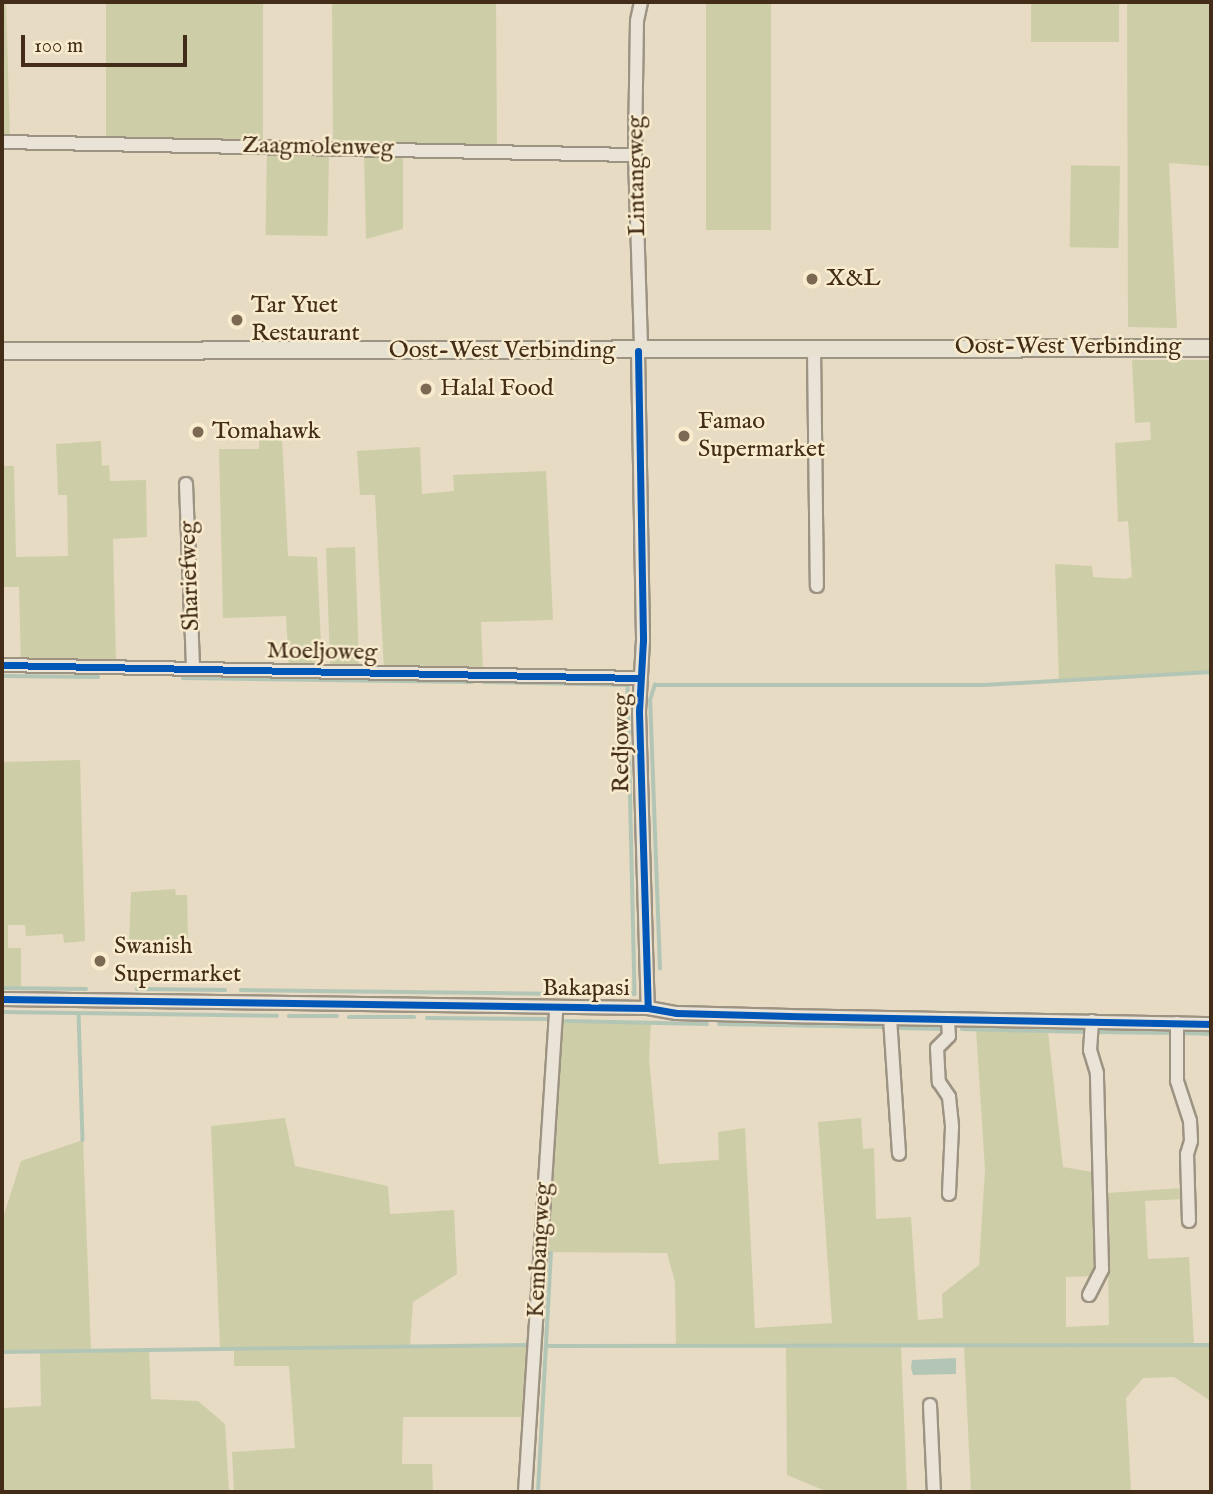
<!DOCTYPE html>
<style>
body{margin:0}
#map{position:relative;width:1213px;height:1494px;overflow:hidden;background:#e7dbc3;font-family:"IM FELL English",serif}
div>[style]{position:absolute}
.green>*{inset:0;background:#cdcea7;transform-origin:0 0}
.water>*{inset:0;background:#b3c6b6}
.stream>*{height:3.5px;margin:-1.75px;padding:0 1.75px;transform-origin:1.75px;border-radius:1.75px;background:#b3c6b6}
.roads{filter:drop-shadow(2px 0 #9d9383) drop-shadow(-2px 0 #9d9383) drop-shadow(0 2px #9d9383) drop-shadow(0 -2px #9d9383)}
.minor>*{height:12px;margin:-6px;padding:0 6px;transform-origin:6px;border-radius:6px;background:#eae4d8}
.major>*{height:16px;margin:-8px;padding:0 8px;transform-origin:8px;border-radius:8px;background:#e7e1d2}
.cycleway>*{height:7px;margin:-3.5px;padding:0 3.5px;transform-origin:3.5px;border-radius:3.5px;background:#0057b8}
.dots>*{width:19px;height:19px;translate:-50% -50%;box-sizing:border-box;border:4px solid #f9ecce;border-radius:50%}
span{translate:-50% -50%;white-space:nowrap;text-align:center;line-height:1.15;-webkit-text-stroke:5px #f9ecce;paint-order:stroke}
.street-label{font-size:24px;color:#432c18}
.poi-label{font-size:24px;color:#432c18}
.left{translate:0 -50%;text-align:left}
.frame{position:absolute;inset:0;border:4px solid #432c18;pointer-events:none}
.scale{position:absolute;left:21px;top:35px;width:166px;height:32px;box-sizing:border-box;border:4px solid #432c18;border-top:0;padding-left:9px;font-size:21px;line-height:24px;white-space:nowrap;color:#432c18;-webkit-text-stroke:5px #f9ecce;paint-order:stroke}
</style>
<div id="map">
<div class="green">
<div style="clip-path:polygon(2px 2px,6px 2px,10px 139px,2px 139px)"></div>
<div style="left:106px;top:2px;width:157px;height:138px"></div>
<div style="clip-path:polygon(332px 2px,496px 2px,497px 148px,365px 144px,333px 139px)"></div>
<div style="left:706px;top:2px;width:65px;height:228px"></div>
<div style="left:1031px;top:2px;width:88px;height:40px"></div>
<div style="clip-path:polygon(1127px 2px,1211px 2px,1211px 193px,1209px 166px,1169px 163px,1177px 328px,1128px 327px)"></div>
<div style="left:267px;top:150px;width:62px;height:85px;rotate:1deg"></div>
<div style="clip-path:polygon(364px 151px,403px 152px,403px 229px,366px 239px)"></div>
<div style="left:1120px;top:166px;width:82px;height:49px;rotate:91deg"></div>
<div style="clip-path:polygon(1132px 360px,1211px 360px,1211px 672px,1059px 681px,1055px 564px,1092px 566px,1093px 577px,1125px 579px,1132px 577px,1128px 521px,1118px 522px,1115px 443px,1151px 440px,1150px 422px,1135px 423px)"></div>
<div style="clip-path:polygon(282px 437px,288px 556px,317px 557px,322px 667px,289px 667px,286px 616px,223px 618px,219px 449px,259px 449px,259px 439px)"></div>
<div style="clip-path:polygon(101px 441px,102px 466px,109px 465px,110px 481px,146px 480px,147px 537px,113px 539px,116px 663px,21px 663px,19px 587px,2px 587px,2px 466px,14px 466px,16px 557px,68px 556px,67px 495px,58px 495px,56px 444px)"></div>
<div style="clip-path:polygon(420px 447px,422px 494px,454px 491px,453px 475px,546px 471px,553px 620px,481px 622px,483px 672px,384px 670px,375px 495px,360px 495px,357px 451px)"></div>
<div style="left:355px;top:547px;width:121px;height:29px;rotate:88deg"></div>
<div style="clip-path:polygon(80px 760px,85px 941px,64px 943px,63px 934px,26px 936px,25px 925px,8px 925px,8px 948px,21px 948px,21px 988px,2px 988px,2px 762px)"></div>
<div style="clip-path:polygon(175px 889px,176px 895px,187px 895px,188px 938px,129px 943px,131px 892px)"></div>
<div style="clip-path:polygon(559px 1020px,651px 1023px,649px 1059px,659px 1164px,719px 1160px,718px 1132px,745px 1128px,755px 1328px,832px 1323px,818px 1122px,861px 1118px,863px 1149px,874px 1148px,876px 1219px,911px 1217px,918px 1320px,943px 1318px,942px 1294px,979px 1265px,985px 1170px,976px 1029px,1048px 1031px,1063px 1167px,1098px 1173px,1101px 1264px,1093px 1276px,1066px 1277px,1066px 1327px,1109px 1325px,1107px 1193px,1182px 1188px,1183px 1199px,1145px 1201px,1148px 1259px,1189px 1257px,1194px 1345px,1211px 1345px,1211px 1401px,1174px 1377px,1143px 1378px,1126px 1398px,1131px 1492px,971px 1492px,964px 1346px,901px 1346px,907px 1492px,828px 1492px,787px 1475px,786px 1346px,676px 1347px,675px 1282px,667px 1253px,543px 1252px)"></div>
<div style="clip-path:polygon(285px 1118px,295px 1166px,388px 1186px,390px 1214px,454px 1210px,457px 1274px,413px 1302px,410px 1346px,530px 1345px,526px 1417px,403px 1417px,402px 1464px,432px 1464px,433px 1492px,234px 1492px,232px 1452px,295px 1448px,289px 1366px,234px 1366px,234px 1349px,220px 1349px,211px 1126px)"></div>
<div style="clip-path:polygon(83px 1140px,91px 1350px,149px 1350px,151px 1399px,198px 1401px,225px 1424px,229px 1492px,2px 1492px,2px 1408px,41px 1406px,40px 1351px,2px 1352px,2px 1221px,21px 1161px)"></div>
</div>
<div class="water">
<div style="clip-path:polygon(956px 1358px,956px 1374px,913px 1375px,911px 1368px,912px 1360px)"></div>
</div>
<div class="stream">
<div style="left:2px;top:676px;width:96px;rotate:0.6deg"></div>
<div style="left:183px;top:678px;width:289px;rotate:0.8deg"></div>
<div style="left:484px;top:682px;width:144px;rotate:1.2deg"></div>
<div style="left:628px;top:685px;width:309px;rotate:88.7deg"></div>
<div style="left:635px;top:994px;width:40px;rotate:180deg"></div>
<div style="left:660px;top:969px;width:269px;rotate:-92.1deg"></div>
<div style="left:650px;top:700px;width:16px;rotate:-72deg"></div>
<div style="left:655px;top:685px;width:329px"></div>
<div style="left:984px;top:685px;width:227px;rotate:-3.3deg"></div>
<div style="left:2px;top:988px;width:84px;rotate:0.7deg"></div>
<div style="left:137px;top:989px;width:88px;rotate:0.7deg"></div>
<div style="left:241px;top:990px;width:345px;rotate:0.7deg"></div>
<div style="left:2px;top:1012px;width:275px;rotate:0.8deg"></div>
<div style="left:79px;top:1013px;width:127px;rotate:88.2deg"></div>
<div style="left:289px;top:1016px;width:48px"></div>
<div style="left:349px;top:1017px;width:65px"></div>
<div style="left:427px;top:1018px;width:119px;rotate:0.5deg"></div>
<div style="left:566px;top:1021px;width:141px;rotate:1.2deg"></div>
<div style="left:719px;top:1024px;width:168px;rotate:1deg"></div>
<div style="left:899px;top:1028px;width:45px;rotate:1.3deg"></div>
<div style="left:962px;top:1029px;width:124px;rotate:1.4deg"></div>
<div style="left:1098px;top:1032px;width:74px;rotate:0.8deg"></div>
<div style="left:1184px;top:1033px;width:27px;rotate:2deg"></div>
<div style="left:548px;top:1346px;width:663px;rotate:-0.09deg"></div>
<div style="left:2px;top:1352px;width:524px;rotate:-0.77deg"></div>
<div style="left:538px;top:1492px;width:239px;rotate:-86.9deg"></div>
</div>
<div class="roads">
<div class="minor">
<div style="left:641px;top:2px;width:19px;rotate:102deg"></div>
<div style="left:637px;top:21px;width:134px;rotate:90.9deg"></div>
<div style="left:635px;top:155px;width:196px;rotate:88.2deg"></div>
<div style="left:2px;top:142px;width:633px;rotate:1.18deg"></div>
<div style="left:814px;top:349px;width:237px;rotate:89.3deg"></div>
<div style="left:638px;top:351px;width:289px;rotate:89deg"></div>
<div style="left:643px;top:640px;width:72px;rotate:93.2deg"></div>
<div style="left:639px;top:712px;width:296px;rotate:88.3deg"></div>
<div style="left:186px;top:484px;width:184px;rotate:87.8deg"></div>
<div style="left:2px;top:665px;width:638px;rotate:1.17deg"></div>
<div style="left:2px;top:999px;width:646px;rotate:0.8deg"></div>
<div style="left:648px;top:1008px;width:29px;rotate:10deg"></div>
<div style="left:677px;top:1013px;width:113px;rotate:1.5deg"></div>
<div style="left:790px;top:1016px;width:421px;rotate:1.1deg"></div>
<div style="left:890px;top:1018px;width:136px;rotate:86.2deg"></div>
<div style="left:948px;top:1019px;width:17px;rotate:87deg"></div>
<div style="left:949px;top:1036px;width:17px;rotate:135deg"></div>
<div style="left:937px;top:1048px;width:34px;rotate:87deg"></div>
<div style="left:939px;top:1082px;width:18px;rotate:56deg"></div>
<div style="left:949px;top:1097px;width:30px;rotate:84deg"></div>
<div style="left:952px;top:1127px;width:67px;rotate:92.6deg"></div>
<div style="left:1177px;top:1023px;width:58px;rotate:90deg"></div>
<div style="left:1177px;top:1081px;width:42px;rotate:72deg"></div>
<div style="left:1190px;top:1121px;width:20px;rotate:87deg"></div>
<div style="left:1191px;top:1141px;width:14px;rotate:107deg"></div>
<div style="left:1187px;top:1154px;width:67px;rotate:88.3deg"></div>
<div style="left:1089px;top:1295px;width:29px;rotate:-63deg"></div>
<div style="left:1102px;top:1269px;width:196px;rotate:-91.5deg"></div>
<div style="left:1097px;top:1073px;width:24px;rotate:-107deg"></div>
<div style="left:1090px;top:1050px;width:29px;rotate:-86deg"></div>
<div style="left:930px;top:1405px;width:87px;rotate:87.4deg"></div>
<div style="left:525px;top:1492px;width:485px;rotate:-86.3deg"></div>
</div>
<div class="major">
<div style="left:2px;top:351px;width:1209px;rotate:-0.14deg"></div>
</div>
</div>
<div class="cycleway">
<div style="left:638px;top:351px;width:289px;rotate:89deg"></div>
<div style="left:643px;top:640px;width:72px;rotate:93.2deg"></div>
<div style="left:639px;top:712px;width:296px;rotate:88.3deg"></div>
<div style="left:2px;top:665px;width:638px;rotate:1.17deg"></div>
<div style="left:2px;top:999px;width:646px;rotate:0.8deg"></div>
<div style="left:648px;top:1008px;width:29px;rotate:10deg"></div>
<div style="left:677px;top:1013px;width:113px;rotate:1.5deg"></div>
<div style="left:790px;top:1016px;width:421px;rotate:1.1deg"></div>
</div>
<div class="dots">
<div style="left:812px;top:279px;background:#7c6954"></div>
<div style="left:237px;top:320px;background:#7c6954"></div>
<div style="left:426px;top:389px;background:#7c6954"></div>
<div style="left:198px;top:432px;background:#7c6954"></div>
<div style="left:684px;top:436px;background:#7c6954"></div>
<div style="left:100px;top:961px;background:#7c6954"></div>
</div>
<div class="street-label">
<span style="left:318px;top:147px;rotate:1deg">Zaagmolenweg</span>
<span style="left:637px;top:176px;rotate:-91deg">Lintangweg</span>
<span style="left:1068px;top:347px">Oost-West Verbinding</span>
<span style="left:502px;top:351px">Oost-West Verbinding</span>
<span style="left:190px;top:576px;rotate:-92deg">Shariefweg</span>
<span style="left:322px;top:652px;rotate:1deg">Moeljoweg</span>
<span style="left:622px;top:743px;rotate:-90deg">Redjoweg</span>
<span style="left:586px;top:989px">Bakapasi</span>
<span style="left:540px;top:1250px;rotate:-87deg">Kembangweg</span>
</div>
<div class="poi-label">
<span class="left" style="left:826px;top:279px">X&amp;L</span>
<span class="left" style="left:251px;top:320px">Tar Yuet<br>Restaurant</span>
<span class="left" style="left:440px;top:389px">Halal Food</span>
<span class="left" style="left:698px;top:436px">Famao<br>Supermarket</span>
<span class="left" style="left:212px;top:432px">Tomahawk</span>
<span class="left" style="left:114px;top:961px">Swanish<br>Supermarket</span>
</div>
<div class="frame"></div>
<div class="scale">100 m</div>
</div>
